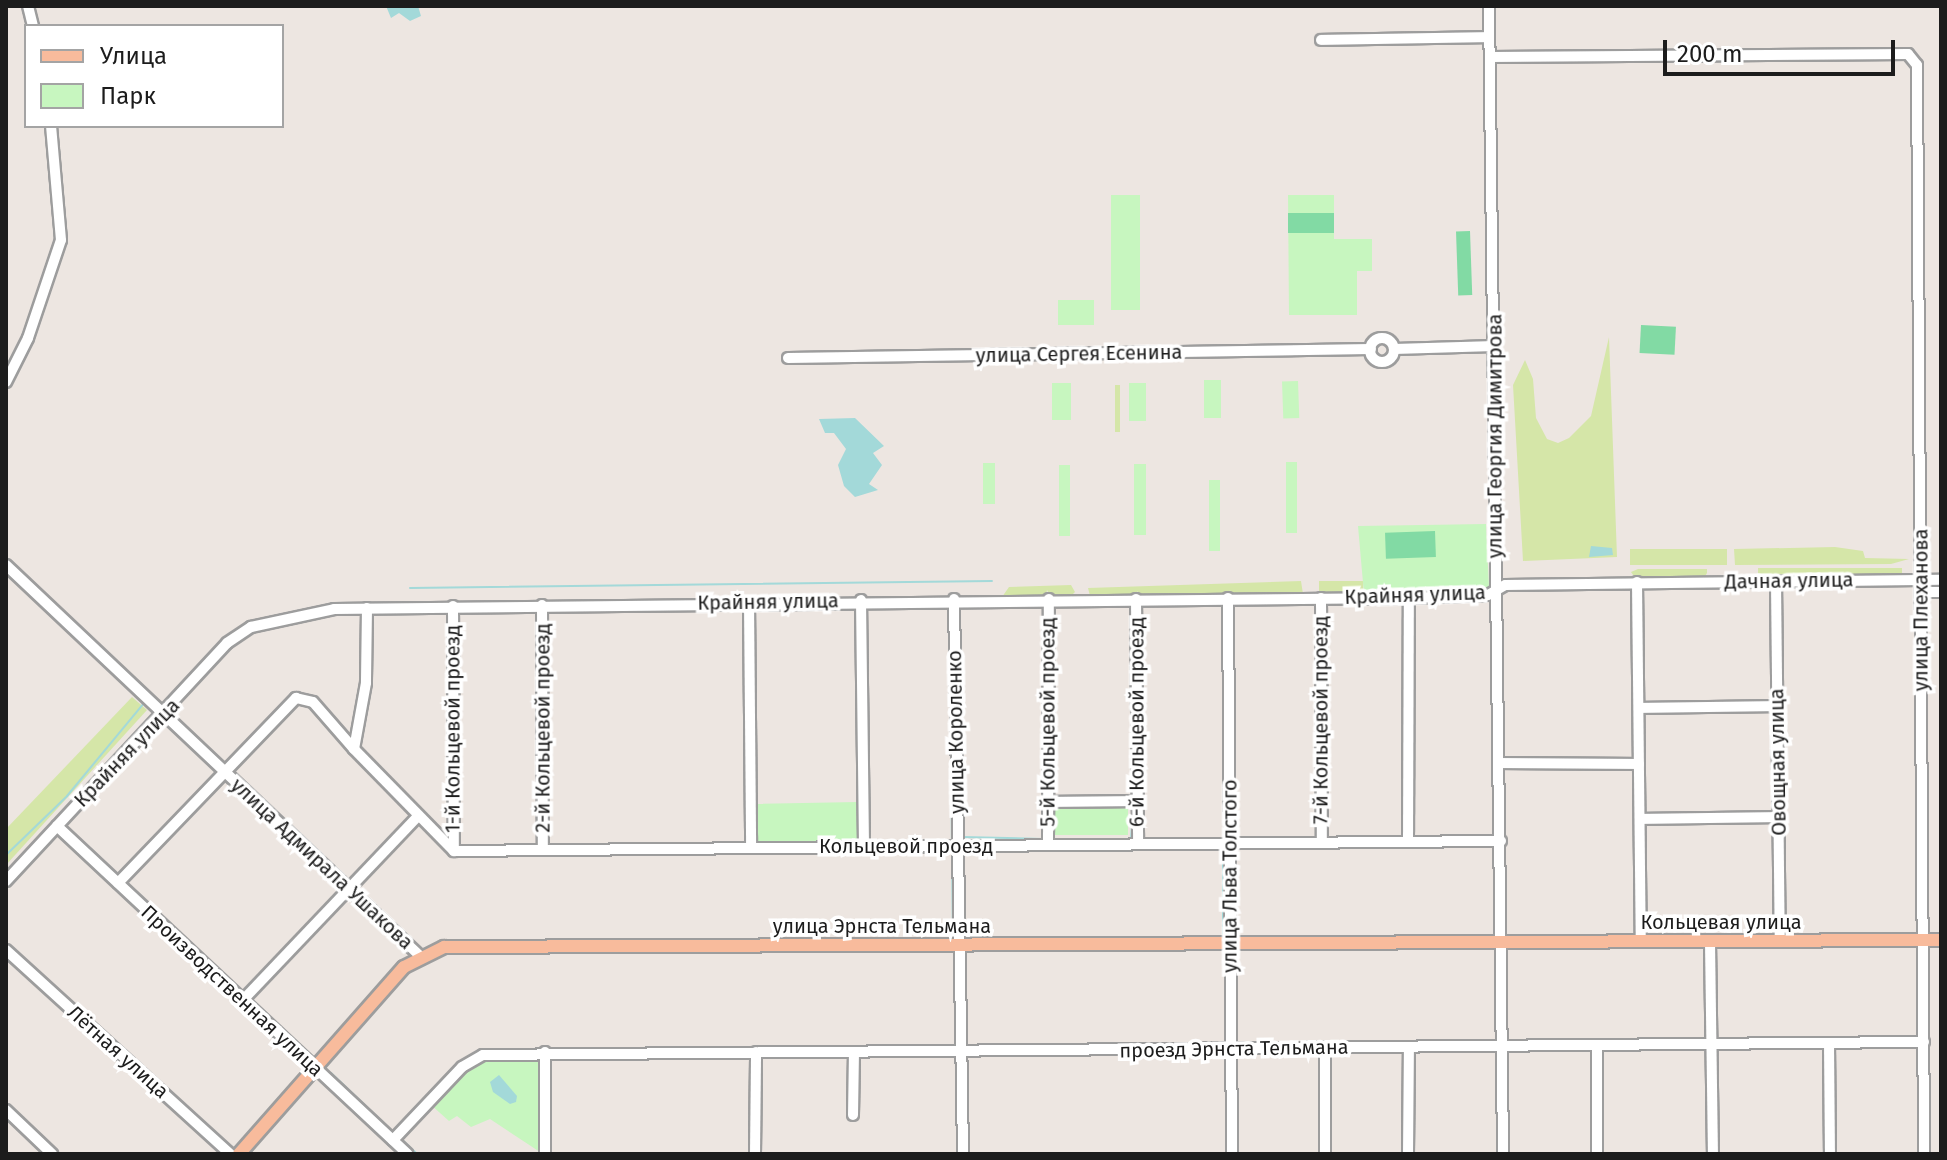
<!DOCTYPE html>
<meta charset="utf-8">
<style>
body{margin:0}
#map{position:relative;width:1947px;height:1160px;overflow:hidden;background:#ede6e1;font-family:"Fira Sans",sans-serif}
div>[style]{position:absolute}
.grass>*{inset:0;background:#d5e6a8;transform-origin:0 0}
.park>*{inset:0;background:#c7f6bf;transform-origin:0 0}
.pitch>*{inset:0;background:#82daa4;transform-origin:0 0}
.water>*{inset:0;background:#a3d9d9}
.stream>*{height:2px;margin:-1px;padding:0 1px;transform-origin:1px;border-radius:1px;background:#a3d9d9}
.roads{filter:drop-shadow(2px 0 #9d9d9d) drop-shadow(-2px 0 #9d9d9d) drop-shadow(0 2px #9d9d9d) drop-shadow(0 -2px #9d9d9d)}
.minor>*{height:10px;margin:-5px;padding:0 5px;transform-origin:5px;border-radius:5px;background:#fff}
.minor>.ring{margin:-5px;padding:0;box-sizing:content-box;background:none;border:10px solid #fff;border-radius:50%}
.major>*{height:12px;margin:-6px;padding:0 6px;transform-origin:6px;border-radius:6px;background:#f8bb9c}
span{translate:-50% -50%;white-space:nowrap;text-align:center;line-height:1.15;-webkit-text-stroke:7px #fff;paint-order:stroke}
.street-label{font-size:20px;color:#1c1c1c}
.frame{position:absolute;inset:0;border:8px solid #1c1c1c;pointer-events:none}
.legend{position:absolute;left:24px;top:24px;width:260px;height:104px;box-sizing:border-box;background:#fff;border:2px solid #a4a4a4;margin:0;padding:10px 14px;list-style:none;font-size:24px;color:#1c1c1c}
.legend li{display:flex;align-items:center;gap:16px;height:40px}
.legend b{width:40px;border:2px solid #a4a4a4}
.scale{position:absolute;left:1663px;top:40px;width:232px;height:36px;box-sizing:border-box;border:4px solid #1c1c1c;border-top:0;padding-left:10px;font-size:24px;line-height:28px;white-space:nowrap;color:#1c1c1c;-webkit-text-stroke:6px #fff;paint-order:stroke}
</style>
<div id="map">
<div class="grass">
<div style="clip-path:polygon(1609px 337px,1617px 557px,1523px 561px,1513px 385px,1525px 360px,1533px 379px,1536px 418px,1547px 439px,1558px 443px,1569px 438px,1591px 416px)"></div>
<div style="left:1115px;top:385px;width:5px;height:47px"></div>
<div style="clip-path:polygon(1835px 547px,1863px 551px,1865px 558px,1909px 559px,1891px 564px,1735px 565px,1734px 549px)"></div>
<div style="left:1727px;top:549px;width:16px;height:97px;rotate:90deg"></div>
<div style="left:1758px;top:568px;width:144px;height:9px"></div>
<div style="clip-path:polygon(1638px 569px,1707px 569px,1707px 573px,1704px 578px,1636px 579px,1631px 572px)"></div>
<div style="clip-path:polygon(1301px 581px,1303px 594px,1231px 594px,1230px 590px,1229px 594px,1138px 595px,1138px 591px,1135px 595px,1090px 596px,1088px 588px)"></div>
<div style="left:1319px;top:581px;width:44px;height:13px"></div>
<div style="clip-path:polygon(1071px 585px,1075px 592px,1071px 596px,1050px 596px,1047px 590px,1046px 596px,1002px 597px,1009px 587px)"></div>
<div style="clip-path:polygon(132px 697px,147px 710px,6px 865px,6px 829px)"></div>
</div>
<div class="park">
<div style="left:1111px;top:195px;width:29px;height:115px"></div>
<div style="clip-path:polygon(1288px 195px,1334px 195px,1334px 239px,1372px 239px,1372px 271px,1357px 271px,1357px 315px,1289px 315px)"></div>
<div style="left:1058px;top:300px;width:36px;height:25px"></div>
<div style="left:1204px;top:380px;width:17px;height:38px"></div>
<div style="left:1298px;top:381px;width:37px;height:16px;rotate:88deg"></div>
<div style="left:1052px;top:383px;width:19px;height:37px"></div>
<div style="left:1129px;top:383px;width:17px;height:38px"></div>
<div style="left:1286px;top:462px;width:11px;height:71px"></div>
<div style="left:983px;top:463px;width:12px;height:41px"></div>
<div style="left:1134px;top:464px;width:12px;height:71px"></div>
<div style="left:1059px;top:465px;width:11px;height:71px"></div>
<div style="left:1209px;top:480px;width:11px;height:71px"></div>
<div style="clip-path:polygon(1486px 524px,1489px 587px,1479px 592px,1364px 594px,1358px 526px)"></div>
<div style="left:858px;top:802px;width:42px;height:103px;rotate:89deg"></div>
<div style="left:1128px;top:806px;width:29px;height:76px;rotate:90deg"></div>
<div style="clip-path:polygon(541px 1055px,543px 1154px,490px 1119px,471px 1127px,457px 1116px,449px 1121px,430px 1104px,464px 1068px,482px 1058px)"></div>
</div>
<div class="pitch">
<div style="left:1288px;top:213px;width:46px;height:20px"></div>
<div style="left:1470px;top:231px;width:64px;height:14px;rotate:88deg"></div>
<div style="left:1641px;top:325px;width:35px;height:28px;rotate:3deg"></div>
<div style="left:1435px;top:531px;width:26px;height:50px;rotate:88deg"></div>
</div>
<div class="water">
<div style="clip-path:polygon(386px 6px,418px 6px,421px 16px,410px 21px,399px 13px,391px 18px)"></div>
<div style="clip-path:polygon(855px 418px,884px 446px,873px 453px,882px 465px,869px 484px,878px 490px,855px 497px,844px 486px,838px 465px,846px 449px,834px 433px,825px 433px,819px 419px)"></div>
<div style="clip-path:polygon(1591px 546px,1612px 548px,1613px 555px,1589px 557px)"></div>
<div style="clip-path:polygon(499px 1075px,517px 1096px,516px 1102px,510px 1104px,493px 1092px,490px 1082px)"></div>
</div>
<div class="stream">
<div style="left:410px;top:588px;width:582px;rotate:-0.69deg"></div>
<div style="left:951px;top:713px;width:128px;rotate:89.6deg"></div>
<div style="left:1053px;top:770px;width:27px;rotate:90deg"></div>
<div style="left:1053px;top:797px;width:79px;rotate:-1.5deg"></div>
<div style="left:962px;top:837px;width:80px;rotate:1.4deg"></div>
<div style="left:1042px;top:839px;width:233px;rotate:-89.5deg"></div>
<div style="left:1054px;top:839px;width:77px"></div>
<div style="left:1131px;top:839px;width:32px;rotate:-86deg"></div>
<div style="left:1223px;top:847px;width:87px;rotate:90deg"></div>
<div style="left:1235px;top:849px;width:71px;rotate:89.2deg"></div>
<div style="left:952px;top:850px;width:90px;rotate:89.4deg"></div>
<div style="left:6px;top:855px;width:85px;rotate:-44deg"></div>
<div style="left:67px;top:796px;width:121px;rotate:-50.4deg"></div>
<div style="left:279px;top:1026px;width:43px;rotate:42.2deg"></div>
<div style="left:331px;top:1073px;width:87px;rotate:43.6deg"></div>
<div style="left:400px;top:1138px;width:23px;rotate:43deg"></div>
</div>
<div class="roads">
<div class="minor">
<div style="left:28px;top:6px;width:21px;rotate:76deg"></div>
<div style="left:1489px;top:6px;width:1148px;rotate:89.3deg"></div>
<div style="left:1321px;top:40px;width:168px;rotate:-1deg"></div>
<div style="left:1490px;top:57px;width:418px;rotate:-0.4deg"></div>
<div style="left:1908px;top:54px;width:14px;rotate:51deg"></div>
<div style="left:1917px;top:65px;width:1089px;rotate:89.63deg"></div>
<div class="ring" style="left:1370px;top:338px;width:14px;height:14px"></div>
<div style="left:1394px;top:349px;width:101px;rotate:-1.7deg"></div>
<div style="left:788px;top:358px;width:583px;rotate:-0.88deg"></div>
<div style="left:6px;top:382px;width:49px;rotate:-63.4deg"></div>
<div style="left:28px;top:338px;width:103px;rotate:-71.4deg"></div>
<div style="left:61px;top:240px;width:114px;rotate:-95deg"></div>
<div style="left:6px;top:565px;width:569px;rotate:43.36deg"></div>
<div style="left:1637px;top:582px;width:360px;rotate:89.4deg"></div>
<div style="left:1776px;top:582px;width:359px;rotate:89.4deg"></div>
<div style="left:1920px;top:592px;width:21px"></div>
<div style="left:1228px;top:598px;width:556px;rotate:89.59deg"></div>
<div style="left:1321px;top:598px;width:245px;rotate:89.8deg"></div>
<div style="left:954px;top:599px;width:555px;rotate:89.07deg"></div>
<div style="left:1136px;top:599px;width:245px;rotate:89.5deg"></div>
<div style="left:861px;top:600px;width:246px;rotate:89.3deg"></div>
<div style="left:749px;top:602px;width:245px;rotate:89.5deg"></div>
<div style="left:542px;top:605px;width:245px;rotate:89.8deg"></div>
<div style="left:453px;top:606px;width:245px;rotate:89.8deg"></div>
<div style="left:367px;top:608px;width:75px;rotate:90.8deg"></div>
<div style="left:366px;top:683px;width:67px;rotate:100.3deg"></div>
<div style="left:354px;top:749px;width:143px;rotate:45.6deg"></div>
<div style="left:454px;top:851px;width:1047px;rotate:-0.55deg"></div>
<div style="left:1639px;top:708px;width:138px;rotate:-0.8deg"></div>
<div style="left:1501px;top:763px;width:138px;rotate:0.4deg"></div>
<div style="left:1048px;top:802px;width:89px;rotate:-0.6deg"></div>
<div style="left:1640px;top:819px;width:138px;rotate:-0.8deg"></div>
<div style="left:57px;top:826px;width:480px;rotate:43.1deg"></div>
<div style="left:1408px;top:842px;width:244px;rotate:-89.8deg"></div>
<div style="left:1048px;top:845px;width:246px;rotate:-89.8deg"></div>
<div style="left:6px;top:881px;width:325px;rotate:-47.1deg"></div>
<div style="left:227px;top:643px;width:29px;rotate:-34deg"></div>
<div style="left:251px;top:627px;width:85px;rotate:-12.2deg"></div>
<div style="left:334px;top:609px;width:1075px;rotate:-0.59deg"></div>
<div style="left:1409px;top:598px;width:79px;rotate:-2.2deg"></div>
<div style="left:1488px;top:595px;width:20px;rotate:-30deg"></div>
<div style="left:1505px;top:585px;width:436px;rotate:-0.7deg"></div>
<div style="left:118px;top:883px;width:257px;rotate:-46.1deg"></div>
<div style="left:296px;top:698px;width:17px;rotate:13deg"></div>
<div style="left:313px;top:702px;width:62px;rotate:48.9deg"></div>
<div style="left:1710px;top:942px;width:212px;rotate:89.2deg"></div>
<div style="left:6px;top:950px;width:303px;rotate:42.3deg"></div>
<div style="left:242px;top:1001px;width:253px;rotate:-46.4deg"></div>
<div style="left:1829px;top:1043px;width:111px;rotate:89.5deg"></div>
<div style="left:545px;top:1052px;width:102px;rotate:90deg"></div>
<div style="left:6px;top:1110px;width:64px;rotate:43.7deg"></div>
<div style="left:853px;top:1115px;width:62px;rotate:-89.1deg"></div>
<div style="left:393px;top:1140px;width:100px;rotate:-46.6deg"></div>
<div style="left:462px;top:1067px;width:24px;rotate:-30deg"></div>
<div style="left:483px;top:1055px;width:1441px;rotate:-0.52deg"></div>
<div style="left:755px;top:1154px;width:102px;rotate:-89.4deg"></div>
<div style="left:1325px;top:1154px;width:106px;rotate:-90deg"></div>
<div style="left:1408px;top:1154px;width:107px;rotate:-89.5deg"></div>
<div style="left:1597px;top:1154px;width:109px;rotate:-90deg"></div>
</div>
<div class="major">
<div style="left:239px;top:1154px;width:249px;rotate:-48.6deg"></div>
<div style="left:404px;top:967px;width:45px;rotate:-26.6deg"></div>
<div style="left:444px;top:947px;width:1497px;rotate:-0.27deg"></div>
</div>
</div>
<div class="street-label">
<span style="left:1079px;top:354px;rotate:-1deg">улица Сергея Есенина</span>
<span style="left:1495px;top:436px;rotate:-90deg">улица Георгия Димитрова</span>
<span style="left:1789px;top:581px;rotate:-1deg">Дачная улица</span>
<span style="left:1415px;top:595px;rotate:-2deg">Крайняя улица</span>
<span style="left:768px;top:602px;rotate:-1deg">Крайняя улица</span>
<span style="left:1921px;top:610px;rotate:-90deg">улица Плеханова</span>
<span style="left:1321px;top:720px;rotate:-90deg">7-й Кольцевой проезд</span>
<span style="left:1048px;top:722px;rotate:-90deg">5-й Кольцевой проезд</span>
<span style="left:1137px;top:722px;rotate:-90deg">6-й Кольцевой проезд</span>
<span style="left:543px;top:728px;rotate:-90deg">2-й Кольцевой проезд</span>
<span style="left:453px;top:729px;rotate:-90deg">1-й Кольцевой проезд</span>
<span style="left:956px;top:732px;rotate:-91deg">улица Короленко</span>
<span style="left:127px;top:753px;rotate:-46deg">Крайняя улица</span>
<span style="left:1778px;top:762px;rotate:-91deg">Овощная улица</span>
<span style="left:906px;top:846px">Кольцевой проезд</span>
<span style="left:322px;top:864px;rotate:43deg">улица Адмирала Ушакова</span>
<span style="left:1230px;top:876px;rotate:-90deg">улица Льва Толстого</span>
<span style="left:1721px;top:922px">Кольцевая улица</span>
<span style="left:882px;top:926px">улица Эрнста Тельмана</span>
<span style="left:232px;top:991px;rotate:43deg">Производственная улица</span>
<span style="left:1234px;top:1049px;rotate:-1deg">проезд Эрнста Тельмана</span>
<span style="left:118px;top:1052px;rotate:42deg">Лётная улица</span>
</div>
<div class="frame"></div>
<ul class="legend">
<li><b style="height:10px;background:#f8bb9c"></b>Улица</li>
<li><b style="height:22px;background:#c7f6bf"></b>Парк</li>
</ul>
<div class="scale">200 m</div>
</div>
